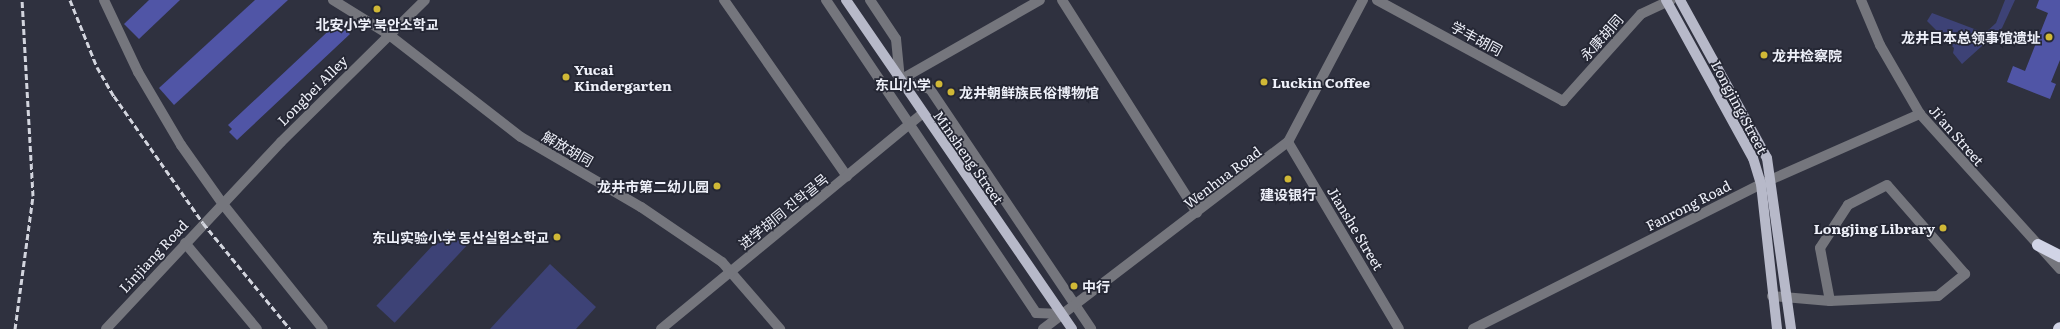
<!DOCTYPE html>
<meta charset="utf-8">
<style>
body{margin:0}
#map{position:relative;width:2060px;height:329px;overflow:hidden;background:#2f313f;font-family:Literata,"Noto Sans SC","Noto Sans KR",serif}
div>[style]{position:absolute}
.green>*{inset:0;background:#3d4276;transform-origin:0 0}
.building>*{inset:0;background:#5055a6}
.minor>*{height:10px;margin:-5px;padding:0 5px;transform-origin:5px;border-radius:5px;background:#75767d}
.major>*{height:10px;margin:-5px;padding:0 5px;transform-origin:5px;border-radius:5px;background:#b7b9c9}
.highway>*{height:12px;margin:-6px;padding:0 6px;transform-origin:6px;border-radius:6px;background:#d1d4e6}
.rail>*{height:3px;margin-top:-1.5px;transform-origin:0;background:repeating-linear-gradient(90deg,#d3d5de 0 6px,transparent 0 9px)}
.dots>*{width:11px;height:11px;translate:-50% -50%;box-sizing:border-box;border:2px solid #252734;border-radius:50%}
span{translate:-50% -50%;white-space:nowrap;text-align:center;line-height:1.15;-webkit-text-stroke:3.5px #252734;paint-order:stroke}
.poi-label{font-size:14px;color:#eef0f9;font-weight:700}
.right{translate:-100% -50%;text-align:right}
.left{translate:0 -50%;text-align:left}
.street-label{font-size:14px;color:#eef0f9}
</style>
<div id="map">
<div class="green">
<div style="clip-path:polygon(2005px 0,2015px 0,2002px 28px,1962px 64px,1953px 53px,1954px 48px,1927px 21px,1932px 13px,1985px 33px,1996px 23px)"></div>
<div style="left:448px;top:229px;width:25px;height:105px;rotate:43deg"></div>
<div style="clip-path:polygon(550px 264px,596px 307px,576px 329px,490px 329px)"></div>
</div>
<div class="building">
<div style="clip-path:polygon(149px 0,180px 0,139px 39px,124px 24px)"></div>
<div style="clip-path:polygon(255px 0,288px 0,174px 105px,159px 88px)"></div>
<div style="clip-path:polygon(2039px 0,2060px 0,2060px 60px,2051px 82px,2056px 84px,2050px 99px,2007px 82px,2013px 66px,2025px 71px,2048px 13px,2036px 8px)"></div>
<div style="clip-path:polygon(338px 22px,350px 34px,237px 140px,229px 132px,232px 129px,228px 125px)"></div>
</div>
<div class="minor">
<div style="left:104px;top:0;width:80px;rotate:64.7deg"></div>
<div style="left:138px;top:72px;width:85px;rotate:59.5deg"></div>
<div style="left:181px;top:145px;width:71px;rotate:54.7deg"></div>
<div style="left:222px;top:203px;width:161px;rotate:51.3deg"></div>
<div style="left:333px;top:0;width:65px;rotate:31.7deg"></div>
<div style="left:388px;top:34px;width:168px;rotate:37.8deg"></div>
<div style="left:521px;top:137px;width:139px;rotate:30.3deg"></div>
<div style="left:641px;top:207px;width:98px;rotate:34.2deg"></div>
<div style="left:722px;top:262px;width:89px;rotate:49.1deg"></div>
<div style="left:724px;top:0;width:215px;rotate:55.1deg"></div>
<div style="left:826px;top:0;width:377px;rotate:56.1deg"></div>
<div style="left:1036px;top:313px;width:26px;rotate:2deg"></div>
<div style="left:870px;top:0;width:47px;rotate:56.3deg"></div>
<div style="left:896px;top:39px;width:41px;rotate:84.4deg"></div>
<div style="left:1062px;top:0;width:252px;rotate:57.6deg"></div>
<div style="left:1377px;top:0;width:212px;rotate:28.5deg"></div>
<div style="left:1563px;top:101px;width:117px;rotate:-48.1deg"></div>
<div style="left:1641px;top:14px;width:33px;rotate:-25deg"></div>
<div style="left:1861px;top:0;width:49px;rotate:67.1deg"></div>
<div style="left:1880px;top:45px;width:80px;rotate:59.9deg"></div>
<div style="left:1920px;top:114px;width:209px;rotate:47.9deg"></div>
<div style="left:900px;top:80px;width:31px;rotate:17deg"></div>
<div style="left:930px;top:89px;width:289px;rotate:56.1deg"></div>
<div style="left:900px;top:80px;width:161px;rotate:-29.7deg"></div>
<div style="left:1288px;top:142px;width:217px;rotate:59.3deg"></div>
<div style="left:185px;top:243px;width:112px;rotate:50.1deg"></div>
<div style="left:1772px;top:296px;width:58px;rotate:4.9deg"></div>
<div style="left:1830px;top:301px;width:108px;rotate:-2.7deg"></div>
<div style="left:1938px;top:296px;width:35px;rotate:-39deg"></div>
<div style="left:1965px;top:274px;width:118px;rotate:-131.2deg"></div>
<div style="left:1887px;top:185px;width:44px;rotate:152.9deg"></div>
<div style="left:1848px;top:205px;width:51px;rotate:123.1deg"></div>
<div style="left:1820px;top:248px;width:54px;rotate:79.3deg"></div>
<div style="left:106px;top:329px;width:256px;rotate:-46.9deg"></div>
<div style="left:281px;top:142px;width:202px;rotate:-44.6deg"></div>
<div style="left:661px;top:329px;width:338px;rotate:-39.5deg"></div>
<div style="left:1043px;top:329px;width:308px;rotate:-37.4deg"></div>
<div style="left:1288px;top:142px;width:161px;rotate:-62.2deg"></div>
<div style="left:1473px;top:329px;width:322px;rotate:-26.7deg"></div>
<div style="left:1761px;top:184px;width:174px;rotate:-23.8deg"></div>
</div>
<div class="major">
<div style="left:846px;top:0;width:399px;rotate:55.5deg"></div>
<div style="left:1666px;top:0;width:180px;rotate:61.2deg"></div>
<div style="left:1753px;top:158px;width:27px;rotate:73deg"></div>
<div style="left:1761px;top:184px;width:146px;rotate:83.7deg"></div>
<div style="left:1680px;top:0;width:180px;rotate:61.2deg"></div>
<div style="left:1767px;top:158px;width:173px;rotate:82deg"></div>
</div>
<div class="highway">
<div style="left:2038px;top:245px;width:25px;rotate:27deg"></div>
<div style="left:2059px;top:329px;width:1px;rotate:-45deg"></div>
</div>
<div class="rail">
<div style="left:70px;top:0;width:72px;rotate:68.1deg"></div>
<div style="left:97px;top:67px;width:34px;rotate:60deg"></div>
<div style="left:114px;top:96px;width:155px;rotate:55deg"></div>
<div style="left:203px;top:223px;width:137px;rotate:50.6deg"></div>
<div style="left:15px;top:329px;width:134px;rotate:-82.3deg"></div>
<div style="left:33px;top:196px;width:196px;rotate:-93.2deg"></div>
</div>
<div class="dots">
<div style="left:377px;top:9px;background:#d0b836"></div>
<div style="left:2049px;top:37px;background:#d0b836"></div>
<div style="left:1764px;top:55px;background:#d0b836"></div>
<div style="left:566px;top:77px;background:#d0b836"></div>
<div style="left:1264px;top:82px;background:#d0b836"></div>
<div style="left:939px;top:84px;background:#d0b836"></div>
<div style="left:951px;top:92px;background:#d0b836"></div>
<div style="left:1288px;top:179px;background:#d0b836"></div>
<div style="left:717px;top:186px;background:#d0b836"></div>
<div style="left:1943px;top:228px;background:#d0b836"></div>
<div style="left:557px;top:237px;background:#d0b836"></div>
<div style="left:1074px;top:286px;background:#d0b836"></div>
</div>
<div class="poi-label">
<span style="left:377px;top:24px">北安小学 북안소학교</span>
<span class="right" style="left:2041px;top:37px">龙井日本总领事馆遗址</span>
<span class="left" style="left:1772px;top:55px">龙井检察院</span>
<span class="left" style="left:574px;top:77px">Yucai<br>Kindergarten</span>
<span class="left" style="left:1272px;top:82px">Luckin Coffee</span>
<span class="right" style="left:931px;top:84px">东山小学</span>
<span class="left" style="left:959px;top:92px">龙井朝鲜族民俗博物馆</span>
<span class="right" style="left:709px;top:186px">龙井市第二幼儿园</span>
<span style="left:1288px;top:194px">建设银行</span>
<span class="right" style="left:1935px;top:228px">Longjing Library</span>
<span class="right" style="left:549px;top:237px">东山实验小学 동산실험소학교</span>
<span class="left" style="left:1082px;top:286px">中行</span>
</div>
<div class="street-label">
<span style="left:1601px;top:37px;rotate:-48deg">永康胡同</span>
<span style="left:1477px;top:38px;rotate:28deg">学丰胡同</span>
<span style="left:312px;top:90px;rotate:-45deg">Longbei Alley</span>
<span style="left:1740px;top:107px;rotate:62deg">Longjing Street</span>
<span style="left:1957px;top:135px;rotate:49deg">Ji'an Street</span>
<span style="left:568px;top:148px;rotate:30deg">解放胡同</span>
<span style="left:969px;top:157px;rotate:55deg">Minsheng Street</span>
<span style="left:1222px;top:177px;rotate:-37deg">Wenhua Road</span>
<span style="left:1688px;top:205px;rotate:-27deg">Fanrong Road</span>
<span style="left:783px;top:211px;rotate:-39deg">进学胡同 진학골목</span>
<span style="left:1356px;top:228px;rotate:59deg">Jianshe Street</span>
<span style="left:153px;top:256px;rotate:-47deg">Linjiang Road</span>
</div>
</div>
